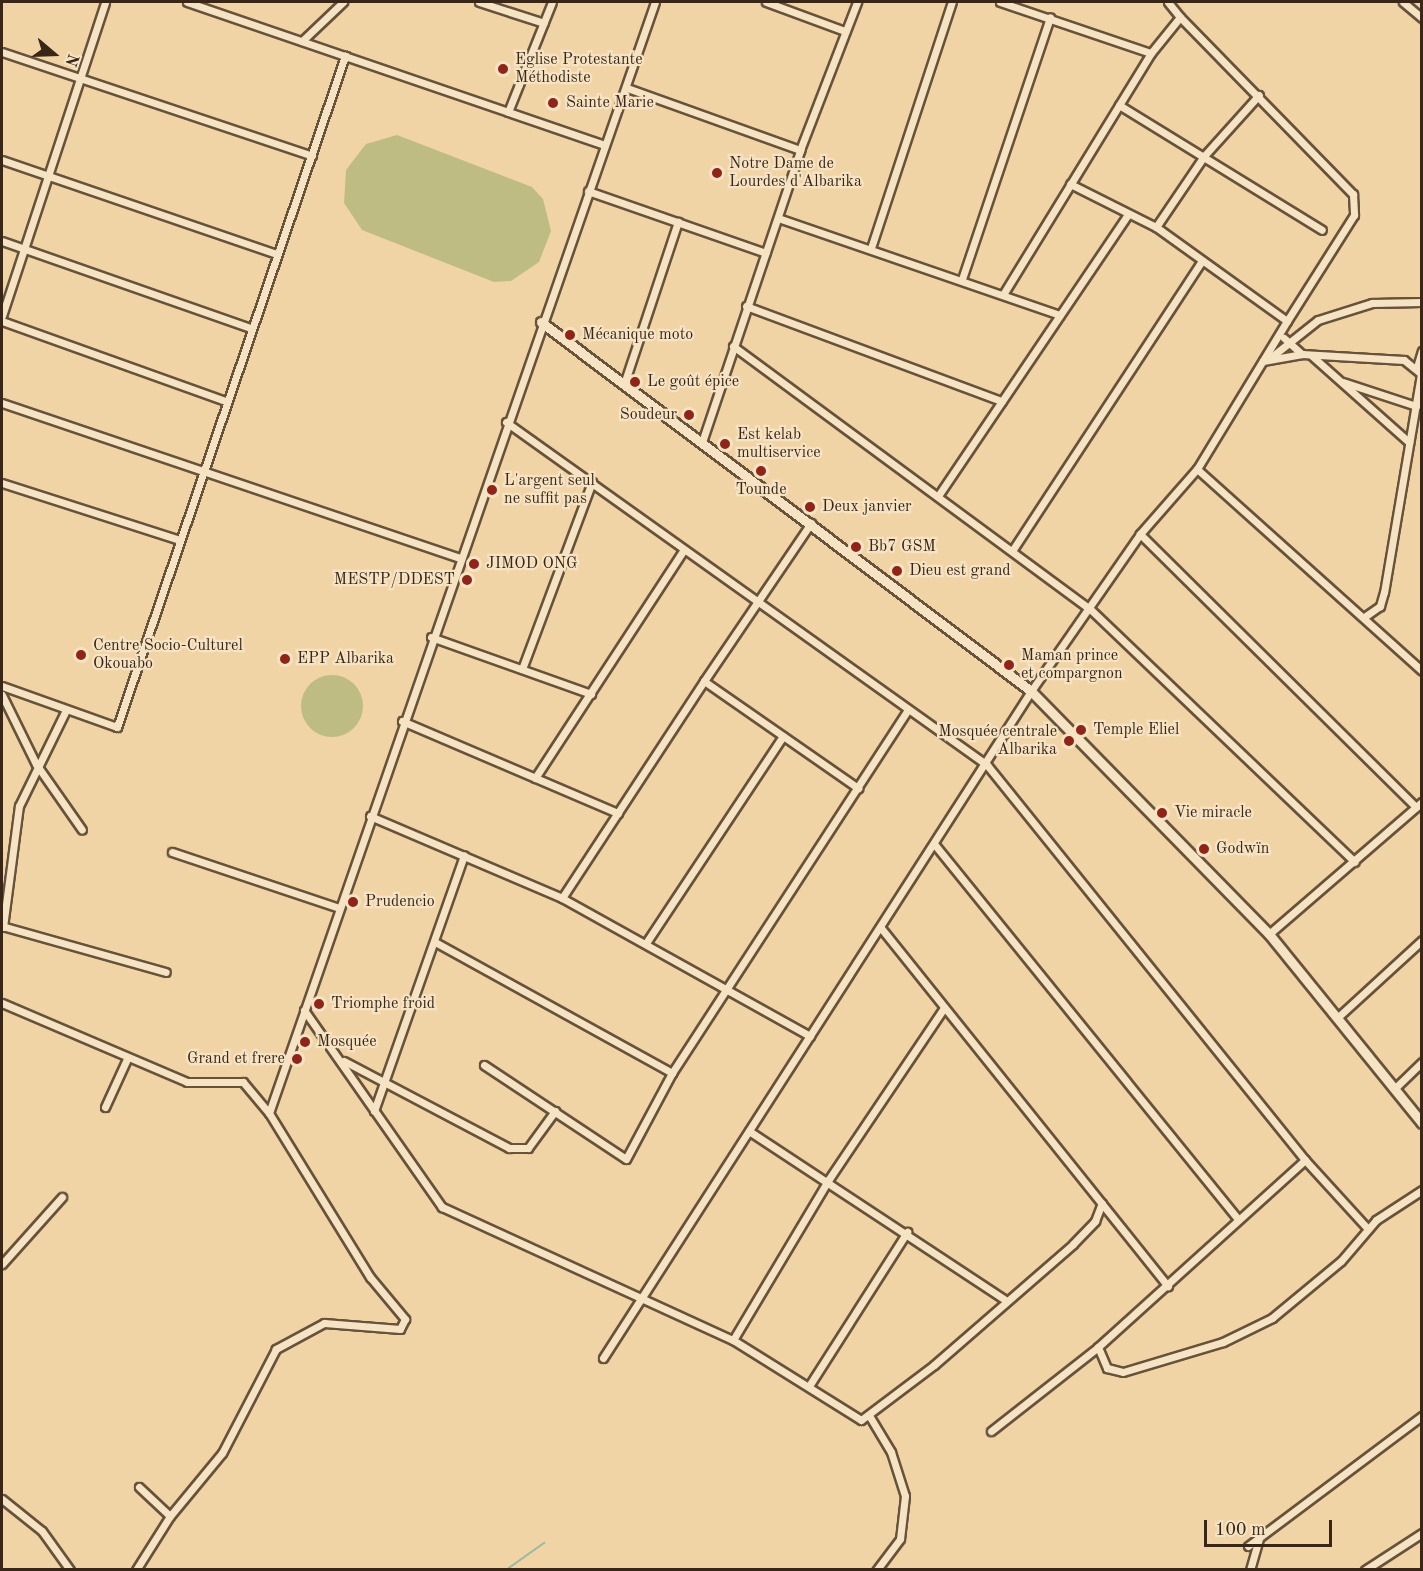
<!DOCTYPE html>
<meta charset="utf-8">
<style>
body{margin:0}
#map{position:relative;width:1423px;height:1571px;overflow:hidden;background:#f1d4a5;font-family:"Old Standard TT",serif}
div>[style]{position:absolute}
.green>*{inset:0;background:#bebc83}
.round{border-radius:50%}
.stream>*{height:2px;margin:-1px;padding:0 1px;transform-origin:1px;border-radius:1px;background:#9bb8a3}
.roads{filter:drop-shadow(2px 0 #67523a) drop-shadow(-2px 0 #67523a) drop-shadow(0 2px #67523a) drop-shadow(0 -2px #67523a)}
.street>*{height:7px;margin:-3.5px;padding:0 3.5px;transform-origin:3.5px;border-radius:3.5px;background:#f6e3c4}
.secondary>*{height:9px;margin:-4.5px;padding:0 4.5px;transform-origin:4.5px;border-radius:4.5px;background:#f6e3c4}
.dots>*{width:16px;height:16px;translate:-50% -50%;box-sizing:border-box;border:3px solid #f6e3c4;border-radius:50%}
span{translate:-50% -50%;white-space:nowrap;text-align:center;line-height:1.15;-webkit-text-stroke:4.5px #f6e3c4;paint-order:stroke}
.poi-label{font-size:16px;color:#392616}
.left{translate:0 -50%;text-align:left}
.right{translate:-100% -50%;text-align:right}
.frame{position:absolute;inset:0;border:3px solid #392616;pointer-events:none}
.north{position:absolute;left:24px;top:24px;width:60px;height:60px;-webkit-text-stroke:4px #f6e3c4;paint-order:stroke;rotate:109deg;font-size:16px;font-weight:700;line-height:24px;text-align:center;color:#392616}
.north::after{content:'';display:block;margin:auto;width:21px;height:27px;background:#392616;clip-path:polygon(50% 0,100% 100%,50% 72%,0 100%)}
.scale{position:absolute;left:1204px;top:1520px;width:128px;height:27px;box-sizing:border-box;border:3px solid #392616;border-top:0;padding-left:8px;font-size:18px;line-height:21px;white-space:nowrap;color:#392616;-webkit-text-stroke:4px #f6e3c4;paint-order:stroke}
</style>
<div id="map">
<div class="green">
<div style="clip-path:polygon(397px 135px,532px 187px,543px 199px,551px 231px,539px 262px,511px 281px,494px 282px,362px 230px,344px 203px,346px 170px,366px 144px)"></div>
<div class="round" style="left:301px;top:675px;width:62px;height:62px"></div>
</div>
<div class="stream">
<div style="left:506px;top:1570px;width:47px;rotate:-35.4deg"></div>
</div>
<div class="roads">
<div class="street">
<div style="left:187px;top:2px;width:441px;rotate:18.9deg"></div>
<div style="left:479px;top:2px;width:68px;rotate:17.9deg"></div>
<div style="left:766px;top:2px;width:84px;rotate:20.2deg"></div>
<div style="left:1000px;top:2px;width:159px;rotate:18.7deg"></div>
<div style="left:1151px;top:53px;width:281px;rotate:121.5deg"></div>
<div style="left:1403px;top:2px;width:25px;rotate:40deg"></div>
<div style="left:1180px;top:17px;width:248px;rotate:45.7deg"></div>
<div style="left:1353px;top:194px;width:21px;rotate:87deg"></div>
<div style="left:1354px;top:215px;width:125px;rotate:122.3deg"></div>
<div style="left:302px;top:41px;width:57px;rotate:-43.6deg"></div>
<div style="left:2px;top:52px;width:327px;rotate:18.5deg"></div>
<div style="left:1151px;top:53px;width:46px;rotate:-51.1deg"></div>
<div style="left:1180px;top:17px;width:19px;rotate:-129deg"></div>
<div style="left:627px;top:88px;width:184px;rotate:19.7deg"></div>
<div style="left:1119px;top:105px;width:238px;rotate:31.6deg"></div>
<div style="left:508px;top:112px;width:118px;rotate:-68.2deg"></div>
<div style="left:2px;top:160px;width:291px;rotate:18.9deg"></div>
<div style="left:588px;top:191px;width:188px;rotate:19.2deg"></div>
<div style="left:778px;top:218px;width:298px;rotate:19deg"></div>
<div style="left:1156px;top:227px;width:86px;rotate:-55.9deg"></div>
<div style="left:1204px;top:156px;width:82px;rotate:-48deg"></div>
<div style="left:2px;top:241px;width:264px;rotate:19.3deg"></div>
<div style="left:871px;top:248px;width:259px;rotate:-71.8deg"></div>
<div style="left:962px;top:279px;width:276px;rotate:-71.4deg"></div>
<div style="left:746px;top:306px;width:273px;rotate:20.4deg"></div>
<div style="left:2px;top:316px;width:330px;rotate:-71.8deg"></div>
<div style="left:2px;top:321px;width:238px;rotate:19.7deg"></div>
<div style="left:1284px;top:338px;width:24px;rotate:42deg"></div>
<div style="left:733px;top:346px;width:443px;rotate:36.4deg"></div>
<div style="left:1090px;top:609px;width:366px;rotate:43.7deg"></div>
<div style="left:1312px;top:356px;width:130px;rotate:41.6deg"></div>
<div style="left:1270px;top:358px;width:61px;rotate:-38.4deg"></div>
<div style="left:1318px;top:320px;width:57px;rotate:-17.5deg"></div>
<div style="left:1372px;top:303px;width:50px;rotate:-1.1deg"></div>
<div style="left:1263px;top:361px;width:40px;rotate:-10deg"></div>
<div style="left:1302px;top:354px;width:102px;rotate:3.4deg"></div>
<div style="left:1404px;top:360px;width:22px;rotate:39deg"></div>
<div style="left:1421px;top:374px;width:221px;rotate:99.6deg"></div>
<div style="left:1384px;top:592px;width:15px;rotate:106deg"></div>
<div style="left:1380px;top:606px;width:19px;rotate:145deg"></div>
<div style="left:1417px;top:367px;width:17px;rotate:-73deg"></div>
<div style="left:1343px;top:382px;width:77px;rotate:18.2deg"></div>
<div style="left:624px;top:384px;width:171px;rotate:-71.6deg"></div>
<div style="left:2px;top:403px;width:483px;rotate:18.7deg"></div>
<div style="left:506px;top:422px;width:591px;rotate:35.49deg"></div>
<div style="left:987px;top:765px;width:507px;rotate:51.16deg"></div>
<div style="left:1305px;top:1160px;width:93px;rotate:47.6deg"></div>
<div style="left:702px;top:442px;width:308px;rotate:-71.4deg"></div>
<div style="left:800px;top:150px;width:159px;rotate:-68.9deg"></div>
<div style="left:1197px;top:469px;width:302px;rotate:41.9deg"></div>
<div style="left:2px;top:483px;width:187px;rotate:17.8deg"></div>
<div style="left:938px;top:496px;width:340px;rotate:-56deg"></div>
<div style="left:1140px;top:534px;width:388px;rotate:44.7deg"></div>
<div style="left:1012px;top:551px;width:345px;rotate:-56.8deg"></div>
<div style="left:431px;top:637px;width:170px;rotate:19.6deg"></div>
<div style="left:522px;top:669px;width:200px;rotate:-69.5deg"></div>
<div style="left:704px;top:681px;width:191px;rotate:-55.9deg"></div>
<div style="left:2px;top:686px;width:122px;rotate:19.6deg"></div>
<div style="left:117px;top:727px;width:709px;rotate:-71.23deg"></div>
<div style="left:2px;top:695px;width:77px;rotate:63.8deg"></div>
<div style="left:36px;top:764px;width:80px;rotate:55.1deg"></div>
<div style="left:402px;top:721px;width:235px;rotate:23.1deg"></div>
<div style="left:535px;top:778px;width:271px;rotate:-56.9deg"></div>
<div style="left:370px;top:816px;width:209px;rotate:23.1deg"></div>
<div style="left:562px;top:898px;width:284px;rotate:29.1deg"></div>
<div style="left:935px;top:845px;width:481px;rotate:51deg"></div>
<div style="left:172px;top:852px;width:176px;rotate:18.5deg"></div>
<div style="left:562px;top:898px;width:259px;rotate:-56.8deg"></div>
<div style="left:704px;top:681px;width:188px;rotate:34.8deg"></div>
<div style="left:2px;top:926px;width:170px;rotate:15.7deg"></div>
<div style="left:3px;top:927px;width:122px;rotate:-82.5deg"></div>
<div style="left:19px;top:806px;width:107px;rotate:-63.9deg"></div>
<div style="left:881px;top:928px;width:459px;rotate:51.3deg"></div>
<div style="left:1269px;top:934px;width:202px;rotate:-40.8deg"></div>
<div style="left:435px;top:942px;width:271px;rotate:28.9deg"></div>
<div style="left:646px;top:943px;width:248px;rotate:-56.5deg"></div>
<div style="left:2px;top:1003px;width:201px;rotate:23.1deg"></div>
<div style="left:187px;top:1082px;width:56px"></div>
<div style="left:243px;top:1082px;width:40px;rotate:50deg"></div>
<div style="left:269px;top:1113px;width:193px;rotate:58.4deg"></div>
<div style="left:370px;top:1277px;width:55px;rotate:50.2deg"></div>
<div style="left:405px;top:1319px;width:11px;rotate:117deg"></div>
<div style="left:400px;top:1329px;width:76px;rotate:-175.5deg"></div>
<div style="left:324px;top:1323px;width:55px;rotate:151.6deg"></div>
<div style="left:276px;top:1349px;width:117px;rotate:117.4deg"></div>
<div style="left:222px;top:1453px;width:82px;rotate:129.5deg"></div>
<div style="left:170px;top:1516px;width:64px;rotate:122.2deg"></div>
<div style="left:304px;top:1010px;width:241px;rotate:55deg"></div>
<div style="left:442px;top:1207px;width:320px;rotate:24.6deg"></div>
<div style="left:733px;top:1340px;width:151px;rotate:32deg"></div>
<div style="left:861px;top:1420px;width:91px;rotate:-37deg"></div>
<div style="left:934px;top:1365px;width:184px;rotate:-41deg"></div>
<div style="left:1073px;top:1244px;width:32px;rotate:-46deg"></div>
<div style="left:1095px;top:1221px;width:19px;rotate:-69deg"></div>
<div style="left:1337px;top:1018px;width:115px;rotate:-42.5deg"></div>
<div style="left:344px;top:1061px;width:187px;rotate:27.8deg"></div>
<div style="left:509px;top:1148px;width:19px"></div>
<div style="left:528px;top:1148px;width:46px;rotate:-53.9deg"></div>
<div style="left:484px;top:1065px;width:170px;rotate:33.5deg"></div>
<div style="left:626px;top:1159px;width:98px;rotate:-61.9deg"></div>
<div style="left:672px;top:1073px;width:433px;rotate:-57deg"></div>
<div style="left:1394px;top:1089px;width:39px;rotate:-44deg"></div>
<div style="left:105px;top:1107px;width:53px;rotate:-65.4deg"></div>
<div style="left:374px;top:1111px;width:271px;rotate:-70.6deg"></div>
<div style="left:269px;top:1113px;width:1176px;rotate:-70.84deg"></div>
<div style="left:749px;top:1131px;width:305px;rotate:33.4deg"></div>
<div style="left:2px;top:1264px;width:90px;rotate:-48.2deg"></div>
<div style="left:733px;top:1340px;width:187px;rotate:-59.2deg"></div>
<div style="left:829px;top:1179px;width:206px;rotate:-56.1deg"></div>
<div style="left:1098px;top:1347px;width:23px;rotate:67deg"></div>
<div style="left:1107px;top:1368px;width:16px;rotate:14deg"></div>
<div style="left:1123px;top:1372px;width:104px;rotate:-16.7deg"></div>
<div style="left:1223px;top:1342px;width:55px;rotate:-26.1deg"></div>
<div style="left:1272px;top:1318px;width:89px;rotate:-39.6deg"></div>
<div style="left:1341px;top:1261px;width:54px;rotate:-49.5deg"></div>
<div style="left:1376px;top:1220px;width:55px;rotate:-33.1deg"></div>
<div style="left:603px;top:1358px;width:793px;rotate:-57.31deg"></div>
<div style="left:1031px;top:691px;width:191px;rotate:-55.2deg"></div>
<div style="left:1140px;top:534px;width:86px;rotate:-48.8deg"></div>
<div style="left:1197px;top:469px;width:173px;rotate:-58.7deg"></div>
<div style="left:1287px;top:321px;width:161px;rotate:-144.3deg"></div>
<div style="left:1156px;top:227px;width:96px;rotate:-153.4deg"></div>
<div style="left:809px;top:1386px;width:183px;rotate:-57.5deg"></div>
<div style="left:870px;top:1417px;width:41px;rotate:59deg"></div>
<div style="left:891px;top:1452px;width:46px;rotate:72.3deg"></div>
<div style="left:905px;top:1496px;width:43px;rotate:96.6deg"></div>
<div style="left:900px;top:1539px;width:39px;rotate:127deg"></div>
<div style="left:991px;top:1431px;width:136px;rotate:-38.1deg"></div>
<div style="left:1098px;top:1347px;width:279px;rotate:-42.1deg"></div>
<div style="left:139px;top:1487px;width:42px;rotate:43.1deg"></div>
<div style="left:2px;top:1499px;width:51px;rotate:38.7deg"></div>
<div style="left:42px;top:1531px;width:48px;rotate:54.3deg"></div>
<div style="left:1248px;top:1546px;width:217px;rotate:-36.8deg"></div>
<div style="left:1250px;top:1570px;width:33px;rotate:-74deg"></div>
<div style="left:1365px;top:1570px;width:68px;rotate:-33deg"></div>
</div>
<div class="secondary">
<div style="left:541px;top:322px;width:613px;rotate:36.98deg"></div>
<div style="left:1031px;top:691px;width:340px;rotate:45.6deg"></div>
<div style="left:1269px;top:934px;width:243px;rotate:51deg"></div>
</div>
</div>
<div class="dots">
<div style="left:503px;top:69px;background:#8f2418"></div>
<div style="left:553px;top:103px;background:#8f2418"></div>
<div style="left:717px;top:173px;background:#8f2418"></div>
<div style="left:570px;top:335px;background:#8f2418"></div>
<div style="left:635px;top:382px;background:#8f2418"></div>
<div style="left:689px;top:415px;background:#8f2418"></div>
<div style="left:725px;top:444px;background:#8f2418"></div>
<div style="left:761px;top:471px;background:#8f2418"></div>
<div style="left:492px;top:490px;background:#8f2418"></div>
<div style="left:810px;top:507px;background:#8f2418"></div>
<div style="left:856px;top:547px;background:#8f2418"></div>
<div style="left:474px;top:564px;background:#8f2418"></div>
<div style="left:897px;top:571px;background:#8f2418"></div>
<div style="left:467px;top:580px;background:#8f2418"></div>
<div style="left:81px;top:655px;background:#8f2418"></div>
<div style="left:285px;top:659px;background:#8f2418"></div>
<div style="left:1009px;top:665px;background:#8f2418"></div>
<div style="left:1081px;top:730px;background:#8f2418"></div>
<div style="left:1069px;top:741px;background:#8f2418"></div>
<div style="left:1162px;top:813px;background:#8f2418"></div>
<div style="left:1204px;top:849px;background:#8f2418"></div>
<div style="left:353px;top:902px;background:#8f2418"></div>
<div style="left:319px;top:1004px;background:#8f2418"></div>
<div style="left:305px;top:1042px;background:#8f2418"></div>
<div style="left:297px;top:1059px;background:#8f2418"></div>
</div>
<div class="poi-label">
<span class="left" style="left:515px;top:69px">Eglise Protestante<br>Méthodiste</span>
<span class="left" style="left:566px;top:103px">Sainte Marie</span>
<span class="left" style="left:729px;top:173px">Notre Dame de<br>Lourdes d'Albarika</span>
<span class="left" style="left:582px;top:335px">Mécanique moto</span>
<span class="left" style="left:647px;top:382px">Le goût épice</span>
<span class="right" style="left:677px;top:415px">Soudeur</span>
<span class="left" style="left:737px;top:444px">Est kelab<br>multiservice</span>
<span class="left" style="left:504px;top:490px">L'argent seul<br>ne suffit pas</span>
<span style="left:761px;top:490px">Tounde</span>
<span class="left" style="left:822px;top:507px">Deux janvier</span>
<span class="left" style="left:868px;top:547px">Bb7 GSM</span>
<span class="left" style="left:486px;top:564px">JIMOD ONG</span>
<span class="left" style="left:909px;top:571px">Dieu est grand</span>
<span class="right" style="left:455px;top:580px">MESTP/DDEST</span>
<span class="left" style="left:93px;top:655px">Centre Socio-Culturel<br>Okouabo</span>
<span class="left" style="left:1021px;top:665px">Maman prince<br>et compargnon</span>
<span class="left" style="left:297px;top:659px">EPP Albarika</span>
<span class="left" style="left:1093px;top:730px">Temple Eliel</span>
<span class="right" style="left:1057px;top:741px">Mosquée centrale<br>Albarika</span>
<span class="left" style="left:1174px;top:813px">Vie miracle</span>
<span class="left" style="left:1216px;top:849px">Godwïn</span>
<span class="left" style="left:365px;top:902px">Prudencio</span>
<span class="left" style="left:331px;top:1004px">Triomphe froid</span>
<span class="left" style="left:317px;top:1042px">Mosquée</span>
<span class="right" style="left:285px;top:1059px">Grand et frere</span>
</div>
<div class="frame"></div>
<div class="north">N</div>
<div class="scale">100 m</div>
</div>
